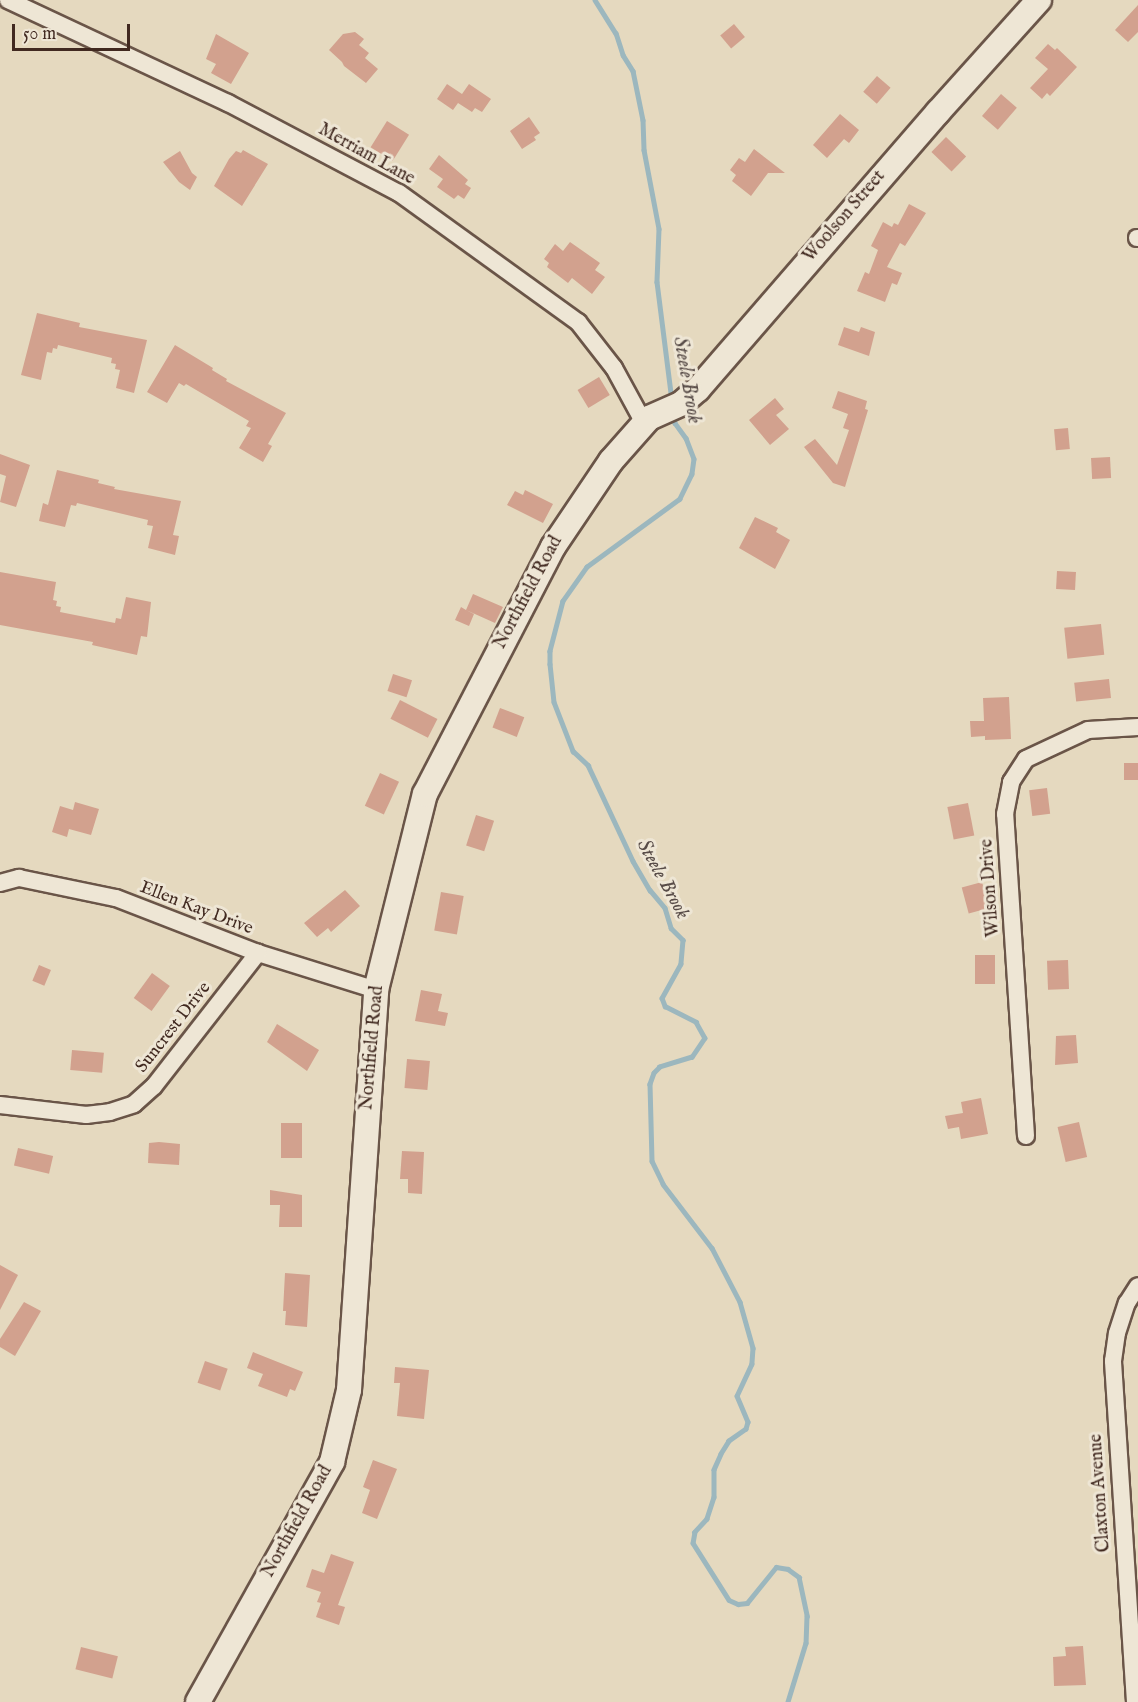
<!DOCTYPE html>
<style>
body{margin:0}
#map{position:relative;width:1138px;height:1702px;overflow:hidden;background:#e5d9bf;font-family:"IM FELL English",serif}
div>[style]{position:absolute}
.stream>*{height:4.5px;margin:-2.25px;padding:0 2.25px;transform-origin:2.25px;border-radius:2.25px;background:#9cb7be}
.building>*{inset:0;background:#d2a18e;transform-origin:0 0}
.roads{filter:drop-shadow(2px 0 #6a5548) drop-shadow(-2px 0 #6a5548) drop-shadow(0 2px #6a5548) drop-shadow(0 -2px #6a5548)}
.street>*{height:16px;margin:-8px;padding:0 8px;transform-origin:8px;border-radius:8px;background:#eee6d5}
.secondary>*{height:24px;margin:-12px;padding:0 12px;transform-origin:12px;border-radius:12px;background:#eee6d5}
span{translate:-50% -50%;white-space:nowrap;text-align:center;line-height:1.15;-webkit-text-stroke:6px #eee6d5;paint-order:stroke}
.street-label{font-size:18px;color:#412920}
.water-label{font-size:20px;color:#584c48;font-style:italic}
.scale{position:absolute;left:12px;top:24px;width:118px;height:27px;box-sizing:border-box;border:3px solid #412920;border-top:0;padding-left:8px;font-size:18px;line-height:21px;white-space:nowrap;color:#412920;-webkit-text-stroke:4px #eee6d5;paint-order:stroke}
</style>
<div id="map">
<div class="stream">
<div style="left:595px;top:0;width:39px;rotate:58deg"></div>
<div style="left:616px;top:33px;width:23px;rotate:72deg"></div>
<div style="left:623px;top:55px;width:19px;rotate:58deg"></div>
<div style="left:633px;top:71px;width:50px;rotate:78.5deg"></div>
<div style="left:643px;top:120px;width:30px;rotate:88deg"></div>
<div style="left:644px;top:150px;width:80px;rotate:79.2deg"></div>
<div style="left:659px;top:229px;width:53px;rotate:92.2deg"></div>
<div style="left:657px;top:282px;width:119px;rotate:82.8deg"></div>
<div style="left:674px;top:414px;width:9px;rotate:84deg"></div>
<div style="left:675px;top:423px;width:19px;rotate:54deg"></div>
<div style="left:686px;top:438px;width:22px;rotate:69deg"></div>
<div style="left:694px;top:459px;width:15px;rotate:98deg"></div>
<div style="left:692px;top:474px;width:28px;rotate:116deg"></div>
<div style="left:680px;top:499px;width:115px;rotate:143.8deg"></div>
<div style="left:587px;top:567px;width:42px;rotate:125.2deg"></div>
<div style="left:563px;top:601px;width:52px;rotate:104.6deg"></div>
<div style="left:550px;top:651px;width:13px;rotate:90deg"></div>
<div style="left:550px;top:664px;width:38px;rotate:84deg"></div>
<div style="left:554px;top:702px;width:53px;rotate:68.8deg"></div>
<div style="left:573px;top:751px;width:21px;rotate:43deg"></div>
<div style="left:588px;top:765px;width:106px;rotate:64.9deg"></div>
<div style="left:633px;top:861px;width:34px;rotate:60deg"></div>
<div style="left:650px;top:890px;width:23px;rotate:50deg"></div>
<div style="left:665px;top:908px;width:21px;rotate:73deg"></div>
<div style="left:671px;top:928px;width:17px;rotate:45deg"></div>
<div style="left:683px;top:940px;width:24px;rotate:95deg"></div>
<div style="left:681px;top:964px;width:39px;rotate:119deg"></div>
<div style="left:662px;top:998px;width:9px;rotate:69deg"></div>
<div style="left:665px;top:1006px;width:35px;rotate:27deg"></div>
<div style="left:696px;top:1022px;width:18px;rotate:61deg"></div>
<div style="left:705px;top:1038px;width:23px;rotate:124deg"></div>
<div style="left:692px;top:1057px;width:34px;rotate:163deg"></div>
<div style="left:660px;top:1067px;width:8px;rotate:135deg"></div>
<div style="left:654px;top:1073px;width:12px;rotate:110deg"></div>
<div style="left:650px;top:1084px;width:77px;rotate:88.5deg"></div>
<div style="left:652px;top:1161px;width:25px;rotate:64deg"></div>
<div style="left:663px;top:1184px;width:81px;rotate:52.6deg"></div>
<div style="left:712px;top:1248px;width:61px;rotate:62.6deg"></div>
<div style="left:740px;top:1302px;width:48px;rotate:74.2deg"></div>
<div style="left:753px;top:1348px;width:16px;rotate:94deg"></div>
<div style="left:752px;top:1364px;width:35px;rotate:115deg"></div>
<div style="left:737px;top:1396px;width:28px;rotate:67deg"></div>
<div style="left:748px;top:1422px;width:7px;rotate:106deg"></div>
<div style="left:746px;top:1429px;width:21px;rotate:145deg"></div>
<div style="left:729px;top:1441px;width:15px;rotate:122deg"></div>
<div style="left:721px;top:1454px;width:17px;rotate:114deg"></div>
<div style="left:714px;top:1470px;width:27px;rotate:90deg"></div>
<div style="left:714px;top:1497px;width:23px;rotate:108deg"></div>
<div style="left:707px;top:1519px;width:18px;rotate:133deg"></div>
<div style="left:695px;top:1532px;width:11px;rotate:100deg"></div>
<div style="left:693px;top:1543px;width:67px;rotate:57.7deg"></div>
<div style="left:729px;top:1600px;width:10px;rotate:24deg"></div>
<div style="left:738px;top:1604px;width:9px;rotate:-6deg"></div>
<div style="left:747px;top:1603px;width:46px;rotate:-51.1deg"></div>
<div style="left:776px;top:1567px;width:12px;rotate:9deg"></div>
<div style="left:788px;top:1569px;width:14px;rotate:36deg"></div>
<div style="left:799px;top:1577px;width:40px;rotate:78deg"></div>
<div style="left:807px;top:1616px;width:27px;rotate:92deg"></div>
<div style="left:806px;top:1643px;width:62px;rotate:107deg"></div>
</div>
<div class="building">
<div style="clip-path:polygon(1138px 5px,1138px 32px,1128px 42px,1115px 30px)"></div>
<div style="left:734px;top:24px;width:17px;height:18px;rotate:50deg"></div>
<div style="clip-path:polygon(355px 32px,364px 39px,359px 45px,369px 53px,365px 58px,378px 69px,366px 83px,344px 66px,342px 62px,329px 50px,343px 34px)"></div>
<div style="clip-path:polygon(216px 34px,249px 53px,231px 84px,211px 73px,216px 64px,206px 59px)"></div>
<div style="clip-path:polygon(1048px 44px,1055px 50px,1057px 48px,1077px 67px,1050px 96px,1047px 93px,1042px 99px,1030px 88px,1048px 69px,1035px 58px)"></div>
<div style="left:877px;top:76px;width:18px;height:21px;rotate:41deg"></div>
<div style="clip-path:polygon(447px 84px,462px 94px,469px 84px,491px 99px,482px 112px,475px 108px,472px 112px,458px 103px,453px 110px,437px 99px)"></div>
<div style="left:1001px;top:94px;width:21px;height:29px;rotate:41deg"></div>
<div style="clip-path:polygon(840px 114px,859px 130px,849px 143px,844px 139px,827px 158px,813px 145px)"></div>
<div style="clip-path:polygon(529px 117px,540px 133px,534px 137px,536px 140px,522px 149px,510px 131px)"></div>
<div style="left:387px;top:121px;width:26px;height:31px;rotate:32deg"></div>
<div style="left:946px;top:137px;width:28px;height:21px;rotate:44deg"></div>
<div style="clip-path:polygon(754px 149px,785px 173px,768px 173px,751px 196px,732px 181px,736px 175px,730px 170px,739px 158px,745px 162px)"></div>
<div style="clip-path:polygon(243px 150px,268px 164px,242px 206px,214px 186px,229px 159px,236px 151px,241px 153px)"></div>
<div style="clip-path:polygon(180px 151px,192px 173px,197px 177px,190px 190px,179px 182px,163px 162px)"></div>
<div style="clip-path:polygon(439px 155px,468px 180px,465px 184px,471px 188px,464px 199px,458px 195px,454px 199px,437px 187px,443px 179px,429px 169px)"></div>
<div style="clip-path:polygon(909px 204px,926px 213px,905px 246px,900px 243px,887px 267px,902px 273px,897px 285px,892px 283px,885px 302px,857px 291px,865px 272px,869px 274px,878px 250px,871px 246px,883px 222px,892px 227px,894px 223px,898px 225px)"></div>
<div style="clip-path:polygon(570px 242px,600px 263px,595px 270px,605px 277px,592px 294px,572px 278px,568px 283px,547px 267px,549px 263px,544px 259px,555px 244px,563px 251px)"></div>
<div style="clip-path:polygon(37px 313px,80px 323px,79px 327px,147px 340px,134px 393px,116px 388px,120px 370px,115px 369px,116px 364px,111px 363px,112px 358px,58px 345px,57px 349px,53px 348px,52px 353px,47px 352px,41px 380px,21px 375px)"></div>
<div style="clip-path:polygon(844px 327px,859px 332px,861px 327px,875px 332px,869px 356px,838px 345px)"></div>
<div style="clip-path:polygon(175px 345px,213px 368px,212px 370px,227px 379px,226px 381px,286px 413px,268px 444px,272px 446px,263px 462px,239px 448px,251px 428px,246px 426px,249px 421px,186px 384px,184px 386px,179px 383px,167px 403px,147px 392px)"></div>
<div style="left:599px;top:377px;width:21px;height:25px;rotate:59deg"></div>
<div style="clip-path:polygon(838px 391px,867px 401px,865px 409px,868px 410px,845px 487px,833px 483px,804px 447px,815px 439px,837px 465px,849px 430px,843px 428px,848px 414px,832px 408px)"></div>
<div style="clip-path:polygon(775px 398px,784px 409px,776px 415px,789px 429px,770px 445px,749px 420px)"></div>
<div style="left:1068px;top:428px;width:21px;height:14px;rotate:85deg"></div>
<div style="clip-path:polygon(0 454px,30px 465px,16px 507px,0 502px,6px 476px,0 474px)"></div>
<div style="left:1110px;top:457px;width:21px;height:19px;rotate:87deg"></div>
<div style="clip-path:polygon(57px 470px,99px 480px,98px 483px,115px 487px,114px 489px,181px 501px,173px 535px,179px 536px,175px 555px,148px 548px,153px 526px,147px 525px,148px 520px,77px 503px,76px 506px,71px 505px,65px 527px,39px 521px,43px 503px,48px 505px)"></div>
<div style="clip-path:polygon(525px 490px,553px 504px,543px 523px,507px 505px,515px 491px,523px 495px)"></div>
<div style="clip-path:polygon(755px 517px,778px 528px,776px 532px,790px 540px,775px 569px,739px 548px)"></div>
<div style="left:1057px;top:571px;width:19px;height:18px;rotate:3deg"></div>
<div style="clip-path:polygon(0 572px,56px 582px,53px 600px,57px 601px,56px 606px,61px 607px,60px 612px,115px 623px,116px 618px,121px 619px,126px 597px,151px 602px,147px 637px,141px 636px,137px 655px,92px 645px,93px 642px,0 625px)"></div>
<div style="clip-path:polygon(473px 594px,503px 607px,495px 623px,466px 610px,474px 614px,469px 626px,455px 620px,461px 607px,466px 610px)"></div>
<div style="left:1101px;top:624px;width:31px;height:37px;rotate:84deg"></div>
<div style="left:393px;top:674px;width:20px;height:18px;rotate:18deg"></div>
<div style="left:1109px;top:679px;width:19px;height:35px;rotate:84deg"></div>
<div style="clip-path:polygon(1009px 697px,1011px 739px,985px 740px,985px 736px,971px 737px,970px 721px,984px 721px,983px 698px)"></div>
<div style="left:400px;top:700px;width:42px;height:21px;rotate:27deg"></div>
<div style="left:500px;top:708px;width:26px;height:21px;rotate:21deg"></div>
<div style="left:1138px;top:763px;width:17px;height:14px;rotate:90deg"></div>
<div style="left:380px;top:773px;width:21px;height:36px;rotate:25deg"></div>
<div style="left:1047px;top:788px;width:26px;height:18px;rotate:83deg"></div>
<div style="clip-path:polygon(75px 802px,99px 809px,91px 835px,69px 829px,67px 837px,52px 832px,60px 806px,73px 810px)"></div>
<div style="left:968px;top:803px;width:33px;height:21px;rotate:79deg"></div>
<div style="left:476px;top:815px;width:19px;height:32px;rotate:18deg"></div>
<div style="left:982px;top:882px;width:27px;height:21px;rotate:75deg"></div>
<div style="clip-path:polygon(345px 890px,360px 906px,331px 932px,328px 928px,317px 937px,304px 923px)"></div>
<div style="left:441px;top:892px;width:23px;height:39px;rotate:10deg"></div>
<div style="left:975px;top:955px;width:20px;height:29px"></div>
<div style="left:1068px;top:960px;width:29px;height:21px;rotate:88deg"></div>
<div style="left:39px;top:965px;width:13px;height:17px;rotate:23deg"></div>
<div style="left:152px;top:973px;width:22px;height:31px;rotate:36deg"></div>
<div style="clip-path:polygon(421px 990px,442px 994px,438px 1011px,448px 1013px,445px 1026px,415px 1021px)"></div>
<div style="clip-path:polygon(277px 1024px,319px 1050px,307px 1071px,267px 1042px)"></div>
<div style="clip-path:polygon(1076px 1035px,1078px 1063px,1055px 1065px,1056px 1036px)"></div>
<div style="left:72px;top:1050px;width:32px;height:20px;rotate:5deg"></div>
<div style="left:407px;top:1059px;width:23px;height:29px;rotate:5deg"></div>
<div style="clip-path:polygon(981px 1098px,988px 1134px,961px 1139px,959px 1127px,948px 1129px,945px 1116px,963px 1113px,961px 1102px)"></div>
<div style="left:1079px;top:1122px;width:36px;height:22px;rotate:77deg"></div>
<div style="left:281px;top:1123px;width:21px;height:35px"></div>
<div style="clip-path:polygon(159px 1142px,180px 1144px,179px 1165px,148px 1163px,149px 1143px)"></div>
<div style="left:18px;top:1148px;width:36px;height:18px;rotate:13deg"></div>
<div style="clip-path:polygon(402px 1151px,424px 1152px,422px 1194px,408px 1193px,408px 1179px,400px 1179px)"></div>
<div style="clip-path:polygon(270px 1190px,302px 1195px,302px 1227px,279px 1227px,280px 1205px,270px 1205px)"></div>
<div style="clip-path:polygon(0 1265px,18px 1275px,0 1310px)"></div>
<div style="clip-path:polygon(285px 1273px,310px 1275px,307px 1327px,285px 1325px,286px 1311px,283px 1311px)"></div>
<div style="clip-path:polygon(24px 1302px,41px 1311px,15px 1356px,0 1347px,0 1339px)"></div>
<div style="clip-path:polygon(253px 1352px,303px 1372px,295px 1391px,290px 1389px,287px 1397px,258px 1386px,263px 1374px,247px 1368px)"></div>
<div style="left:205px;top:1361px;width:24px;height:23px;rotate:19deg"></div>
<div style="clip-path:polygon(395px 1367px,429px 1370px,424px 1419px,397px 1416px,400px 1383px,394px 1383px)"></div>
<div style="clip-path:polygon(373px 1460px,397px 1469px,377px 1519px,362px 1513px,370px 1490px,363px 1487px)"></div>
<div style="clip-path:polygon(331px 1554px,354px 1562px,338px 1605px,345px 1607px,339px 1625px,316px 1617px,321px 1603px,317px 1602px,321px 1592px,306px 1587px,312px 1569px,324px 1573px)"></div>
<div style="clip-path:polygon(1083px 1646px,1086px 1685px,1054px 1686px,1053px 1657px,1066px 1656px,1065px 1647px)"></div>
<div style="left:81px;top:1647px;width:38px;height:23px;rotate:14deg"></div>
</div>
<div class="roads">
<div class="street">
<div style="left:8px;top:0;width:243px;rotate:25.1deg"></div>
<div style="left:228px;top:103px;width:193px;rotate:27.8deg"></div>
<div style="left:399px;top:193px;width:221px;rotate:35.8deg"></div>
<div style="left:578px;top:322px;width:58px;rotate:52deg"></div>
<div style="left:614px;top:368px;width:63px;rotate:61.4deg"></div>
<div style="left:1137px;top:238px;width:1px"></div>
<div style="left:0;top:883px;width:20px;rotate:-15deg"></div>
<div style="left:19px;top:878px;width:99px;rotate:11.7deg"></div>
<div style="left:116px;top:898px;width:152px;rotate:21.2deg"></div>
<div style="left:258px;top:953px;width:124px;rotate:17.4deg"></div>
<div style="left:0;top:1105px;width:87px;rotate:6.6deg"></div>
<div style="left:86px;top:1115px;width:24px;rotate:-7deg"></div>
<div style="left:110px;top:1112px;width:25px;rotate:-18deg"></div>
<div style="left:134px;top:1104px;width:27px;rotate:-42deg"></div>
<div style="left:154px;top:1086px;width:169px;rotate:-52deg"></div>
<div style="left:1026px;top:1136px;width:323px;rotate:-93.7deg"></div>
<div style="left:1005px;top:814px;width:33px;rotate:-79deg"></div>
<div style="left:1011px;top:782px;width:27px;rotate:-57deg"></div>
<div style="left:1026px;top:759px;width:68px;rotate:-25.1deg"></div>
<div style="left:1088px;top:730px;width:50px;rotate:-3.4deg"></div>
<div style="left:1135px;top:1702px;width:342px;rotate:-93.7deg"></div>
<div style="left:1113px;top:1361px;width:28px;rotate:-82deg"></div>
<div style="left:1117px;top:1333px;width:32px;rotate:-72deg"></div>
<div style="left:1127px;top:1303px;width:20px;rotate:-57deg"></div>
</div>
<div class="secondary">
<div style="left:198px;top:1702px;width:275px;rotate:-60.8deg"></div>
<div style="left:332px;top:1462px;width:74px;rotate:-76.7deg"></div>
<div style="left:349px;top:1390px;width:401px;rotate:-86.1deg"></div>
<div style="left:376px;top:990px;width:202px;rotate:-76deg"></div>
<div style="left:425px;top:794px;width:278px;rotate:-62.6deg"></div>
<div style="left:553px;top:547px;width:104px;rotate:-56deg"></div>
<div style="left:611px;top:461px;width:57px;rotate:-48.5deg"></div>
<div style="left:649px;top:418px;width:36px;rotate:-24deg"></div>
<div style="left:682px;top:403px;width:21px;rotate:-41deg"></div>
<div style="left:698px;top:389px;width:367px;rotate:-49.1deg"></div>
<div style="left:938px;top:112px;width:151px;rotate:-48deg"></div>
</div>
</div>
<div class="street-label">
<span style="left:366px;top:155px;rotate:29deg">Merriam Lane</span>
<span style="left:845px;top:217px;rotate:-49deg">Woolson Street</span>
<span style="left:529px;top:593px;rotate:-62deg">Northfield Road</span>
<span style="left:991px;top:888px;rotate:-94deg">Wilson Drive</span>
<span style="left:196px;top:909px;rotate:21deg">Ellen Kay Drive</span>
<span style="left:174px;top:1028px;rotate:-52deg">Suncrest Drive</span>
<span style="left:373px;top:1048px;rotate:-85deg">Northfield Road</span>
<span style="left:1101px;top:1493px;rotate:-94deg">Claxton Avenue</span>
<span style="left:298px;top:1522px;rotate:-61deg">Northfield Road</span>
</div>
<div class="water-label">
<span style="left:687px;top:380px;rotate:80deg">Steele Brook</span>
<span style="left:663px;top:879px;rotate:61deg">Steele Brook</span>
</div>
<div class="scale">50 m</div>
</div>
